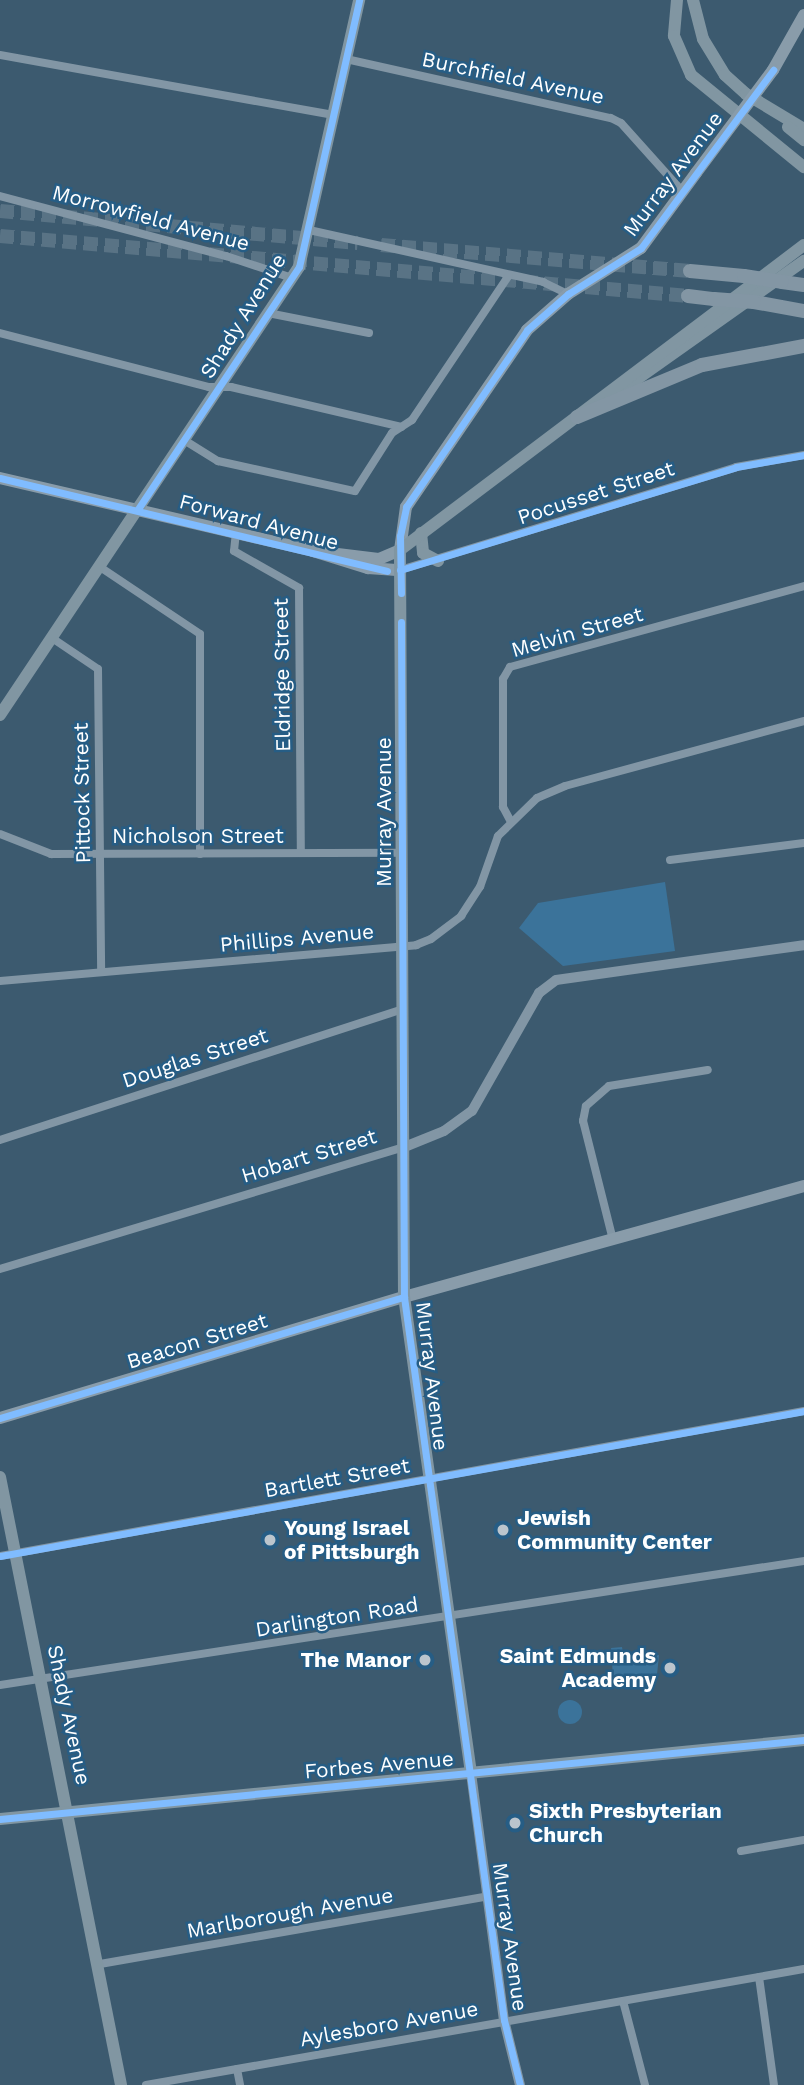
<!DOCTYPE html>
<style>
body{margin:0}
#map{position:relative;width:804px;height:2085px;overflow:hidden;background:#3c5a6f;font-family:"Work Sans",sans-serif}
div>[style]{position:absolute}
.green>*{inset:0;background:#3b739a}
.round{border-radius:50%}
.motorway-tunnel>*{height:14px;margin-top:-7px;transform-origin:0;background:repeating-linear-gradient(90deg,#597385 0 14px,transparent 0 21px)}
.minor>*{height:8px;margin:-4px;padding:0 4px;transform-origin:4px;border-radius:4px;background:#8296a5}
.tertiary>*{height:10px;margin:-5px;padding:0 5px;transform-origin:5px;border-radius:5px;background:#8296a5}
.secondary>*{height:12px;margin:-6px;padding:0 6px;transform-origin:6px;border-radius:6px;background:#899caa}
.primary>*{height:12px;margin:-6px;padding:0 6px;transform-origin:6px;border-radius:6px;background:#8196a2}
.motorway>*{height:14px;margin:-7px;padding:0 7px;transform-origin:7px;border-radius:7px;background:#8396a4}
.secondary-bridge>*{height:12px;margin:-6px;padding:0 6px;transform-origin:6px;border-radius:6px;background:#899caa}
.motorway-bridge>*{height:14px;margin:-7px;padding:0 7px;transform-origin:7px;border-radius:7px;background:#8396a4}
.cycleway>*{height:7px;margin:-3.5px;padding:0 3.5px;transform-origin:3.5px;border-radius:3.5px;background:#80bcff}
.dots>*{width:19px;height:19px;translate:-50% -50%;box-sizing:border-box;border:4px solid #265d85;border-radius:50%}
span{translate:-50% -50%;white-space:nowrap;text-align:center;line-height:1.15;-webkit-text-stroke:5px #265d85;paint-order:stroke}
.street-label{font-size:21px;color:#fff}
.poi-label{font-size:21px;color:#fff;font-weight:700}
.left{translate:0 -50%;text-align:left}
.right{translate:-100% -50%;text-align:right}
</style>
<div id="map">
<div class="green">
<div style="clip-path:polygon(665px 882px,675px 951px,563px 966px,519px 928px,538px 903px)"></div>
<div style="clip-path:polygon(622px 1647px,624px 1659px,659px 1655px,657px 1675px,613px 1678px,611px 1648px)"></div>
<div class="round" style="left:558px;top:1700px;width:24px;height:24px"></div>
</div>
<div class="motorway-tunnel">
<div style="left:0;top:211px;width:359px;rotate:5.1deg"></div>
<div style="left:0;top:236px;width:691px;rotate:4.98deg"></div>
<div style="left:381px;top:245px;width:310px;rotate:4.8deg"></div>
</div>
<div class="minor">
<div style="left:0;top:55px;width:339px;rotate:10.2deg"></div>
<div style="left:346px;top:59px;width:271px;rotate:12.6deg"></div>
<div style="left:611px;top:118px;width:11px;rotate:27deg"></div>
<div style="left:621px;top:123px;width:93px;rotate:48.1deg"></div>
<div style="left:0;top:196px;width:234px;rotate:14.9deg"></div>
<div style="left:226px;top:256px;width:70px;rotate:18.4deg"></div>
<div style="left:309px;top:230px;width:240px;rotate:12.5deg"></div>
<div style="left:543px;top:282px;width:28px;rotate:26deg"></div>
<div style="left:268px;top:313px;width:103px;rotate:11.2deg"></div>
<div style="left:0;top:333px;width:216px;rotate:14.5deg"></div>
<div style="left:209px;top:387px;width:22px"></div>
<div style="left:231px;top:387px;width:175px;rotate:13.2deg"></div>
<div style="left:184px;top:440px;width:40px;rotate:32deg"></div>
<div style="left:218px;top:461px;width:140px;rotate:12.4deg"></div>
<div style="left:355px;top:491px;width:69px;rotate:-57.5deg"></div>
<div style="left:392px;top:433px;width:24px;rotate:-33deg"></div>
<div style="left:412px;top:420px;width:174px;rotate:-56.2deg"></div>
<div style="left:236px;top:532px;width:19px;rotate:96deg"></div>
<div style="left:234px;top:551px;width:75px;rotate:29.6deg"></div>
<div style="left:299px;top:588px;width:265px;rotate:89.6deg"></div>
<div style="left:100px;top:567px;width:120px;rotate:33.8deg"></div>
<div style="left:200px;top:634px;width:220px;rotate:90deg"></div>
<div style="left:400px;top:570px;width:351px;rotate:-17deg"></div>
<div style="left:736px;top:467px;width:69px;rotate:-10deg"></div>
<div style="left:52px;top:638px;width:55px;rotate:34deg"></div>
<div style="left:98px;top:669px;width:303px;rotate:89.4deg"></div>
<div style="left:510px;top:820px;width:15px;rotate:-118deg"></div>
<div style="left:503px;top:807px;width:128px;rotate:-90deg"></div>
<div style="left:503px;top:679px;width:14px;rotate:-60deg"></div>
<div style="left:510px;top:667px;width:305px;rotate:-15.4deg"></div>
<div style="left:0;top:834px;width:55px;rotate:21.4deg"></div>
<div style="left:51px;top:854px;width:350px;rotate:-0.2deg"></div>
<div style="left:670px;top:860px;width:135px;rotate:-7.2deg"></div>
<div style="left:0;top:981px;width:418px;rotate:-4.9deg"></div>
<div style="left:416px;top:945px;width:16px;rotate:-22deg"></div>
<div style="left:431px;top:939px;width:38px;rotate:-37deg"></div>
<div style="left:461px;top:916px;width:35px;rotate:-57deg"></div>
<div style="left:480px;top:887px;width:54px;rotate:-70.6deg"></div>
<div style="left:498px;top:836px;width:54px;rotate:-44.3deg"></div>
<div style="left:537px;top:798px;width:30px;rotate:-23deg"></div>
<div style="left:565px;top:786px;width:248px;rotate:-15.2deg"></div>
<div style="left:0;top:1140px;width:423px;rotate:-18deg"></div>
<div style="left:613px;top:1240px;width:123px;rotate:-104.1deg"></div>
<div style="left:583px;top:1121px;width:15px;rotate:-79deg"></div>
<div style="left:586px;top:1106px;width:30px;rotate:-41deg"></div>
<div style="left:609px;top:1086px;width:100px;rotate:-9.2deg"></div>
<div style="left:0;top:1269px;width:420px;rotate:-16.8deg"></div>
<div style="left:0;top:1556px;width:817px;rotate:-10.22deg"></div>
<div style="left:0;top:1685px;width:814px;rotate:-8.77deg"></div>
<div style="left:741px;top:1851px;width:64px;rotate:-9.9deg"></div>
<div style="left:100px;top:1964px;width:391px;rotate:-9.9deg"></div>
<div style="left:759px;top:1977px;width:109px;rotate:82.1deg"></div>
<div style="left:623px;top:2001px;width:87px;rotate:75.3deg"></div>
<div style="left:237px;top:2069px;width:16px;rotate:79deg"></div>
<div style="left:146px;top:2085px;width:668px;rotate:-10deg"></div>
</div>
<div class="tertiary">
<div style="left:402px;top:1148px;width:45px;rotate:-22deg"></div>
<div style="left:444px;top:1131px;width:34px;rotate:-36deg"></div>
<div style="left:472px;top:1111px;width:136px;rotate:-60.4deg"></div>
<div style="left:539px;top:993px;width:21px;rotate:-37deg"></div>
<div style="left:556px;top:980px;width:250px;rotate:-8deg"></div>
<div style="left:471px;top:1773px;width:249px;rotate:82.4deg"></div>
<div style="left:504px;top:2020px;width:67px;rotate:76.2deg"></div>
</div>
<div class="secondary">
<div style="left:773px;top:70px;width:63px;rotate:-60.6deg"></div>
<div style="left:0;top:478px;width:321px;rotate:13.1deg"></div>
<div style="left:313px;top:551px;width:58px;rotate:17.2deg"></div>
<div style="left:368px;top:568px;width:32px;rotate:4deg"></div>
<div style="left:313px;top:551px;width:66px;rotate:6.9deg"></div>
<div style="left:379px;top:559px;width:23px;rotate:-23deg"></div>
<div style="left:400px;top:550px;width:43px;rotate:-82.1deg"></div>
<div style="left:406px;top:507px;width:214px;rotate:-55.6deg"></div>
<div style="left:527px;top:330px;width:55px;rotate:-41.3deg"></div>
<div style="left:568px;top:294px;width:86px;rotate:-32.2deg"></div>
<div style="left:641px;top:248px;width:93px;rotate:-53.7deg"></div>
<div style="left:0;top:1418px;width:422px;rotate:-16.7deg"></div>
<div style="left:404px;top:1297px;width:415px;rotate:-15.5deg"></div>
</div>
<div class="primary">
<div style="left:677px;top:0;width:36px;rotate:95deg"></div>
<div style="left:674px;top:36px;width:43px;rotate:66.4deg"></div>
<div style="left:691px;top:75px;width:146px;rotate:39.2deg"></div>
<div style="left:693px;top:0;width:40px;rotate:75.6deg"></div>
<div style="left:703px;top:39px;width:42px;rotate:58.6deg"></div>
<div style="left:725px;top:75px;width:28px;rotate:42deg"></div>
<div style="left:746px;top:94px;width:68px;rotate:31.1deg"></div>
<div style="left:788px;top:127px;width:21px;rotate:39deg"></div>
<div style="left:613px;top:396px;width:234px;rotate:-35.3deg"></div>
<div style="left:421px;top:533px;width:20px;rotate:84deg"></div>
<div style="left:423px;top:553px;width:17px;rotate:28deg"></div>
<div style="left:0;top:715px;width:539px;rotate:-56.28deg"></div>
<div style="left:299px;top:267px;width:274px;rotate:-77.3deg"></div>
<div style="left:0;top:1477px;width:620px;rotate:78.74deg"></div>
<div style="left:471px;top:1773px;width:481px;rotate:-98deg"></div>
<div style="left:404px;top:1297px;width:747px;rotate:-90.31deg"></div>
<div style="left:400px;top:550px;width:506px;rotate:-37.05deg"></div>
<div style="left:0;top:1819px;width:808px;rotate:-5.61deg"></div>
</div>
<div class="motorway">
<div style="left:690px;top:271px;width:54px;rotate:5.3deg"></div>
<div style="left:782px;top:282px;width:22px;rotate:8deg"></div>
<div style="left:688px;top:296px;width:26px;rotate:7deg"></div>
<div style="left:754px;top:302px;width:51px;rotate:10.2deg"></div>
<div style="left:577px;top:417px;width:135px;rotate:-22.6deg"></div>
<div style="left:702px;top:365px;width:104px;rotate:-10.6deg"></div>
</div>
<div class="secondary-bridge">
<div style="left:696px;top:173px;width:129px;rotate:-53.2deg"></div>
</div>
<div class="motorway-bridge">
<div style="left:744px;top:276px;width:38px;rotate:9deg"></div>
<div style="left:714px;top:299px;width:40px;rotate:4.3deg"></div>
</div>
<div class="cycleway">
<div style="left:0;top:478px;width:398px;rotate:13.5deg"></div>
<div style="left:138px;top:509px;width:291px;rotate:-56.4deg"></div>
<div style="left:299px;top:267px;width:274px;rotate:-77.3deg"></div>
<div style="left:400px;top:570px;width:351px;rotate:-17deg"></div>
<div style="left:736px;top:467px;width:69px;rotate:-10deg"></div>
<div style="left:401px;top:593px;width:57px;rotate:-91deg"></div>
<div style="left:400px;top:536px;width:30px;rotate:-78deg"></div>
<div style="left:406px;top:507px;width:214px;rotate:-55.6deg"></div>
<div style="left:527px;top:330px;width:55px;rotate:-41.3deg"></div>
<div style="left:568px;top:294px;width:86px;rotate:-32.2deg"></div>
<div style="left:641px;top:248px;width:222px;rotate:-53.4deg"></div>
<div style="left:401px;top:622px;width:675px;rotate:89.75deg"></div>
<div style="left:404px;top:1297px;width:730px;rotate:82.13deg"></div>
<div style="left:504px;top:2020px;width:67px;rotate:76.2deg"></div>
<div style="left:0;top:1418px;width:422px;rotate:-16.7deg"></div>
<div style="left:0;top:1556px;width:817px;rotate:-10.22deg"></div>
<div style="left:0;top:1819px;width:808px;rotate:-5.61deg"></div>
</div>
<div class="dots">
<div style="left:503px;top:1530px;background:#bbc5cd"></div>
<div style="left:270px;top:1540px;background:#bbc5cd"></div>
<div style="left:425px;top:1660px;background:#bbc5cd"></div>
<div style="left:670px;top:1668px;background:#bbc5cd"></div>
<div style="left:515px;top:1823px;background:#bbc5cd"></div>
</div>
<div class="street-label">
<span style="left:513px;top:78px;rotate:12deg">Burchfield Avenue</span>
<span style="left:673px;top:174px;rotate:-53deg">Murray Avenue</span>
<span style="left:151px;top:218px;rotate:15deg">Morrowfield Avenue</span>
<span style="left:243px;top:316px;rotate:-58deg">Shady Avenue</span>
<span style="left:596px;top:493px;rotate:-18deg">Pocusset Street</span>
<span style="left:259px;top:522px;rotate:15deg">Forward Avenue</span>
<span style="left:577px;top:632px;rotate:-16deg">Melvin Street</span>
<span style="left:282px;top:675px;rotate:-91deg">Eldridge Street</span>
<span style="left:82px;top:793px;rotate:-91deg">Pittock Street</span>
<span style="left:384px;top:812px;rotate:-90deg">Murray Avenue</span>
<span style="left:198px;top:836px">Nicholson Street</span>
<span style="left:297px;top:938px;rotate:-5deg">Phillips Avenue</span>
<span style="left:195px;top:1058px;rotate:-18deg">Douglas Street</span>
<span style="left:309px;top:1156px;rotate:-17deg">Hobart Street</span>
<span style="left:197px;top:1341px;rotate:-17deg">Beacon Street</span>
<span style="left:432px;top:1376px;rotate:83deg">Murray Avenue</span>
<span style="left:337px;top:1478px;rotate:-10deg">Bartlett Street</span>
<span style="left:337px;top:1617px;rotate:-9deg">Darlington Road</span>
<span style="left:69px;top:1715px;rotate:78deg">Shady Avenue</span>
<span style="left:379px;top:1765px;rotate:-5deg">Forbes Avenue</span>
<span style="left:290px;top:1913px;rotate:-10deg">Marlborough Avenue</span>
<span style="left:510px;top:1937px;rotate:82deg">Murray Avenue</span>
<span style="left:389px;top:2024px;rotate:-10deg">Aylesboro Avenue</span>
</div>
<div class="poi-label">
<span class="left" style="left:517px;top:1530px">Jewish<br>Community Center</span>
<span class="left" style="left:284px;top:1540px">Young Israel<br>of Pittsburgh</span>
<span class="right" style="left:656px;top:1668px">Saint Edmunds<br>Academy</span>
<span class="right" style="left:411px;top:1660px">The Manor</span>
<span class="left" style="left:529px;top:1823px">Sixth Presbyterian<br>Church</span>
</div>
</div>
